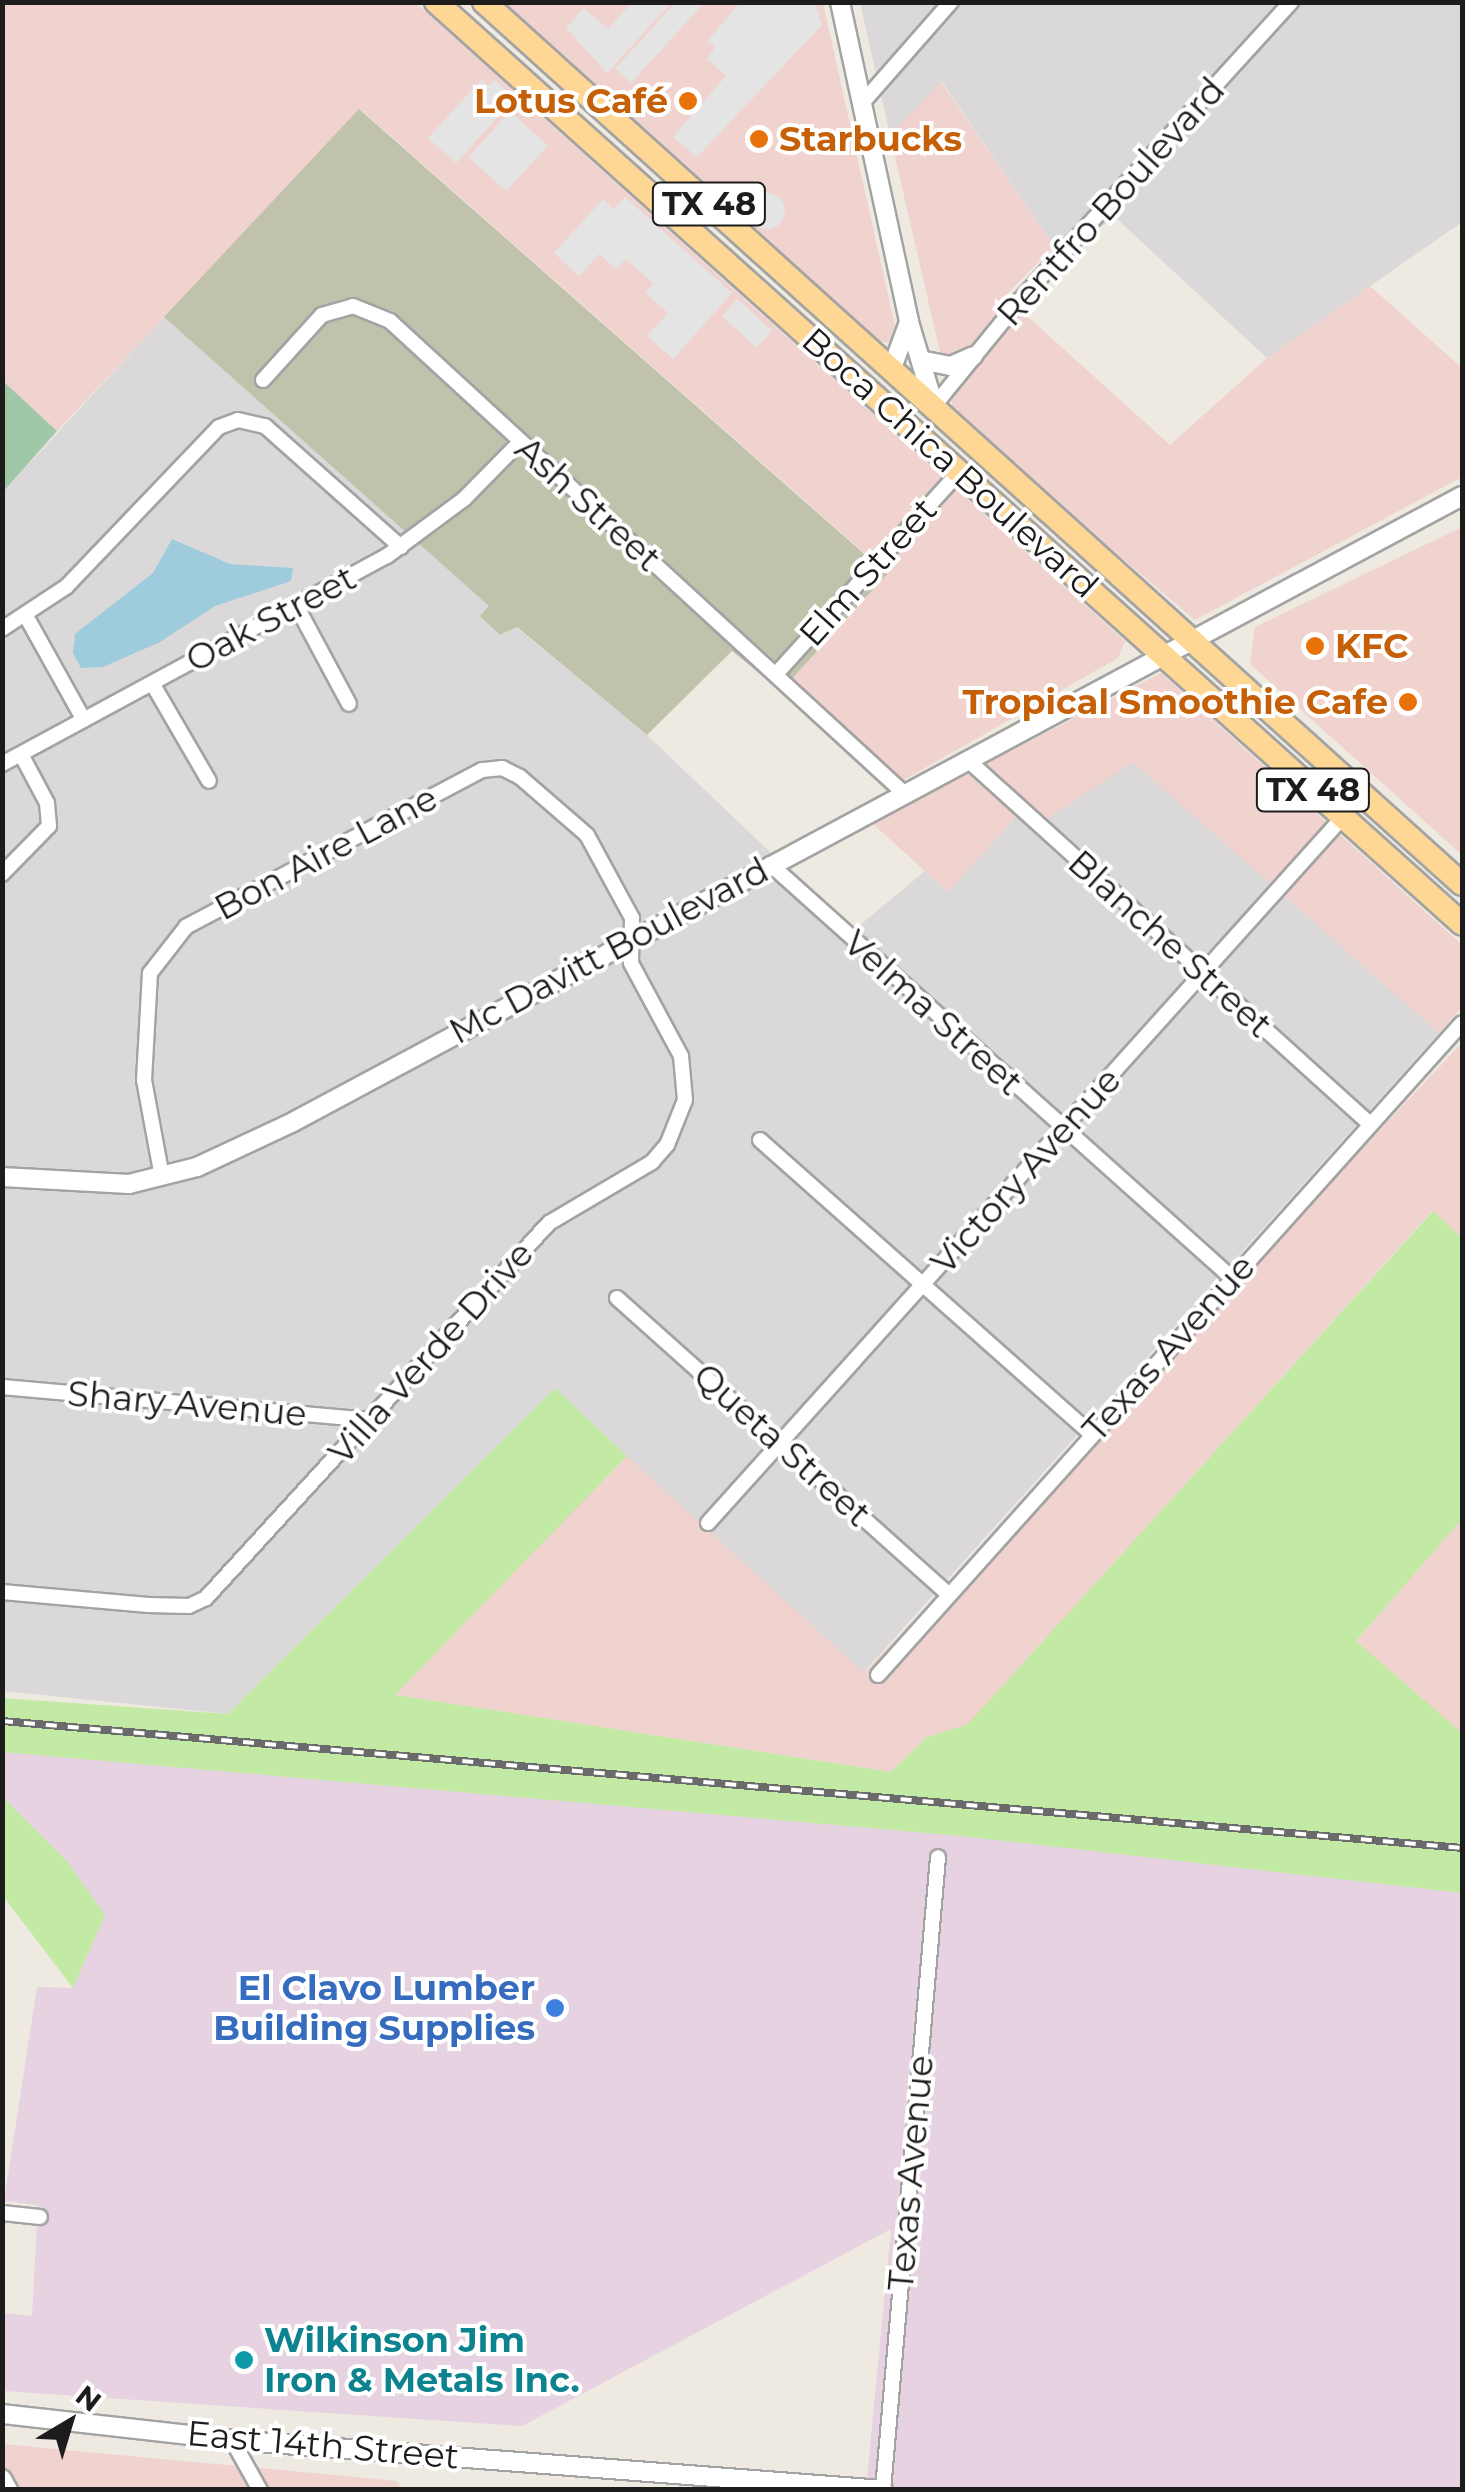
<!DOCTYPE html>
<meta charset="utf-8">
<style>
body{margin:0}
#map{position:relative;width:1465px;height:2492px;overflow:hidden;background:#eeeae1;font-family:Montserrat,sans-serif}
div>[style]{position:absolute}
.residential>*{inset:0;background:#dad8d8}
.commercial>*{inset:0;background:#f0d2ce}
.industrial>*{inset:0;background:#e7d2e2}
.construction>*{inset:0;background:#c1c2ac}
.grass>*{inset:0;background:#c3eaa4}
.cemetery>*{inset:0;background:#a1c7a9}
.parking>*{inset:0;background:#e4e4e4;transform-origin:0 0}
.round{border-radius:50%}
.water>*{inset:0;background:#9fccdd}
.roads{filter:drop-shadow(2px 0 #a3a3a3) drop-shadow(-2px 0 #a3a3a3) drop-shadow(0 2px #a3a3a3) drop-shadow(0 -2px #a3a3a3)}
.minor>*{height:14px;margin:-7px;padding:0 7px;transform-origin:7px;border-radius:7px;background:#fff}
.tertiary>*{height:18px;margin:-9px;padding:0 9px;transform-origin:9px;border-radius:9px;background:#fff}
.primary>*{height:22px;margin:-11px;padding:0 11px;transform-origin:11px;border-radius:11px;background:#fed795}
.rail>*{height:8px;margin-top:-4px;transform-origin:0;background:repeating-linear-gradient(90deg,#fff 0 11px,#6a6a6a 0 22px);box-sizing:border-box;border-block:2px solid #6a6a6a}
.dots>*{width:28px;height:28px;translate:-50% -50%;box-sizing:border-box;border:5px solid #fff;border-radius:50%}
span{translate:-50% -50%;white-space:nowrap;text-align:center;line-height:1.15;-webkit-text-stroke:8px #fff;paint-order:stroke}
.shield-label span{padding:2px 8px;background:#fff;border:2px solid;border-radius:8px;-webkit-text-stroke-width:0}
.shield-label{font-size:32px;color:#1c1c1c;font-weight:700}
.food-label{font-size:35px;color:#c56008;font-weight:700}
.right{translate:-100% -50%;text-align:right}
.left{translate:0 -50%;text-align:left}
.street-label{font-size:35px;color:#1c1c1c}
.shop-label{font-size:35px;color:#366cbe;font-weight:700}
.culture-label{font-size:35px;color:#0d838f;font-weight:700}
.frame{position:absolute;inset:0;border:5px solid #1c1c1c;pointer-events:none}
.north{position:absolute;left:20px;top:2372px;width:100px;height:100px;-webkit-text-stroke:8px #fff;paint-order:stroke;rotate:38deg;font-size:28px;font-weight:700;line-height:40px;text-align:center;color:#1c1c1c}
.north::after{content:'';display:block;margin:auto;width:35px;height:45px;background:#1c1c1c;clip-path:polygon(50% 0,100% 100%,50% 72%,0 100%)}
</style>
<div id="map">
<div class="residential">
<div style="clip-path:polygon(860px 3px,1462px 3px,1462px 222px,1267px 358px,1117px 219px,1054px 246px,942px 82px,890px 135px)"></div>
<div style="clip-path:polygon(164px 317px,490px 606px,501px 635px,516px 627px,647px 735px,853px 931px,925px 871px,948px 892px,1028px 803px,1047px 819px,1133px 761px,1439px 1033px,863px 1673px,627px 1457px,394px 1695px,228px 1714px,3px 1691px,3px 492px)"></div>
</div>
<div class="commercial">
<div style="clip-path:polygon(2px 3px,416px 3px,1125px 641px,1118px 658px,888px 789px,781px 691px,887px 573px,360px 109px,57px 431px,3px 381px)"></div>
<div style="clip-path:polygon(501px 3px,823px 3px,899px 344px,878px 341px)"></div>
<div style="clip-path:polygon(941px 82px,1054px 246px,1005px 296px,1170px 445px,1267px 358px,1370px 286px,1462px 368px,1462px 477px,1195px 620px,955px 417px,890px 135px)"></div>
<div style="clip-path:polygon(1462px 527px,1462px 855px,1250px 664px,1255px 627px)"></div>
<div style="clip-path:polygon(1161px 673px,1462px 945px,1462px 1007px,1439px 1033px,1133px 762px,1047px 819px,1028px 803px,948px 892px,872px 823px)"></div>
<div style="clip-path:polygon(1462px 1043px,1462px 1238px,1432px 1211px,968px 1725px,927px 1737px,891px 1772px,394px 1695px,627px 1456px,864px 1673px)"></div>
<div style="clip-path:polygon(1462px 1518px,1462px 1749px,1356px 1641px)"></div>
<div style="clip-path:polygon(2px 2444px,397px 2481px,402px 2489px,3px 2489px)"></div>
</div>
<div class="industrial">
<div style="clip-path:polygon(2px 1751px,986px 1838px,1462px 1893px,1462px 2489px,866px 2489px,891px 2229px,522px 2426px,3px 2391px,3px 2313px,32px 2316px,38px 2205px,4px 2201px,37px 1987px,73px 1988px,67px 1861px,3px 1797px)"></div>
</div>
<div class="construction">
<div style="clip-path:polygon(359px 109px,887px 574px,781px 691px,732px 651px,647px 735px,517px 627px,500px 635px,480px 616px,489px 606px,164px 317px)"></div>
</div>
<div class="grass">
<div style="clip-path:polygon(1433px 1211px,1462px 1238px,1462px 1519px,1356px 1641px,1462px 1733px,1462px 1893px,960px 1836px,3px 1752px,3px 1698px,228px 1714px,555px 1388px,627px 1456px,395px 1695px,891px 1772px,927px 1737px,968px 1724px)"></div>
<div style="clip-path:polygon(3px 1797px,67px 1861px,105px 1915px,73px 1988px,3px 1896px)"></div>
</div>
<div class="cemetery">
<div style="clip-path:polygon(3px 381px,57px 431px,3px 492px)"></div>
</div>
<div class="parking">
<div style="clip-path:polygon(632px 2px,671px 3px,607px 73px,566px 28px,584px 8px,608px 29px)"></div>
<div style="clip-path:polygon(741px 2px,815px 3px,822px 25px,697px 157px,673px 137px,726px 76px,707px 59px,715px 47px,707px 41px)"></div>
<div style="clip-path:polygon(675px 3px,704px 3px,631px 83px,615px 69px)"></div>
<div style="clip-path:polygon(481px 80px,488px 86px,495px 80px,515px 98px,456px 163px,428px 138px)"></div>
<div style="left:510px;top:111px;width:51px;height:62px;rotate:42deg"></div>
<div class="round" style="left:749px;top:193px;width:36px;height:36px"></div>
<div style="clip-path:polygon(625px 197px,732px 293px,673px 359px,647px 336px,668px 313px,645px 293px,653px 283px,626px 259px,616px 269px,599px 254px,579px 276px,554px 253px,603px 199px,614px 209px)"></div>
<div style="left:737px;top:299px;width:47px;height:23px;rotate:42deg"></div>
</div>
<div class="water">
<div style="clip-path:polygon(172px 539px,230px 564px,293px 568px,291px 581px,215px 606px,160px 642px,103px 667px,81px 668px,73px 653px,75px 634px,153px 573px)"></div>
</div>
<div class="roads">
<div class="minor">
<div style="left:863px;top:102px;width:133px;rotate:-48.7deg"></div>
<div style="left:263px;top:380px;width:88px;rotate:-47.8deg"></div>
<div style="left:322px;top:315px;width:32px;rotate:-16deg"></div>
<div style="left:353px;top:306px;width:40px;rotate:22deg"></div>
<div style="left:390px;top:321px;width:699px;rotate:42.57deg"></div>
<div style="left:934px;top:406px;width:136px;rotate:-50.9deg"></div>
<div style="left:1020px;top:300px;width:403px;rotate:-47.7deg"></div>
<div style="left:296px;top:605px;width:112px;rotate:61.8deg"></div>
<div style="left:26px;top:616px;width:119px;rotate:60.9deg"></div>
<div style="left:2px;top:629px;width:77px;rotate:-33.3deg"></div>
<div style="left:66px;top:587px;width:221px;rotate:-46.3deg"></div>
<div style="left:219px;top:427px;width:20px;rotate:-20deg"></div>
<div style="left:238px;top:420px;width:28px;rotate:13deg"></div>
<div style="left:265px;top:426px;width:182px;rotate:41.7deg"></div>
<div style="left:777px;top:673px;width:271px;rotate:-47.8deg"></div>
<div style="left:152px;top:683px;width:113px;rotate:59.8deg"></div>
<div style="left:970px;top:762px;width:539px;rotate:42.15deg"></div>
<div style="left:2px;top:764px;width:438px;rotate:-28.4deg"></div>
<div style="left:387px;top:556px;width:96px;rotate:-36.5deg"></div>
<div style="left:464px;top:499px;width:78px;rotate:-45.5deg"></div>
<div style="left:770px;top:864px;width:622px;rotate:41.87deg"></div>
<div style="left:2px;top:874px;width:67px;rotate:-45.6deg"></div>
<div style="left:49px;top:826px;width:23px;rotate:-95deg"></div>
<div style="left:47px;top:803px;width:55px;rotate:-118deg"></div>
<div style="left:760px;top:1140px;width:443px;rotate:41.6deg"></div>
<div style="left:617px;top:1298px;width:443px;rotate:41.8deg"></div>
<div style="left:2px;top:1387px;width:371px;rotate:5.1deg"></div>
<div style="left:708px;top:1523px;width:950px;rotate:-48.03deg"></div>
<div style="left:2px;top:1592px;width:147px;rotate:5.1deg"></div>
<div style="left:148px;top:1605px;width:41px;rotate:1.4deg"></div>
<div style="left:189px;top:1606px;width:19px;rotate:-25deg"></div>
<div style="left:206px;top:1598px;width:508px;rotate:-47.55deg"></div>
<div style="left:549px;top:1223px;width:120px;rotate:-30.6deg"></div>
<div style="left:652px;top:1162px;width:23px;rotate:-49deg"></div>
<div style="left:667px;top:1145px;width:48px;rotate:-68.2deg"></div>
<div style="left:685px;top:1100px;width:44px;rotate:-95.2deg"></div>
<div style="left:681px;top:1056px;width:106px;rotate:-118.3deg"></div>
<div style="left:631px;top:963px;width:45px;rotate:-88.7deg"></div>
<div style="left:632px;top:918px;width:94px;rotate:-118.5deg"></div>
<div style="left:587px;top:835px;width:89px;rotate:-139.1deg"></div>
<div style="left:520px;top:777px;width:20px;rotate:-153deg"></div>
<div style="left:502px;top:768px;width:20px;rotate:174deg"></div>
<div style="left:482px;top:770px;width:335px;rotate:152.1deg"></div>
<div style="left:186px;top:927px;width:58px;rotate:128deg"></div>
<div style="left:150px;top:973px;width:107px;rotate:93.2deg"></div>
<div style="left:144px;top:1080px;width:99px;rotate:79.5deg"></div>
<div style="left:878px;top:1675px;width:875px;rotate:-48.15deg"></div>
<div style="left:2px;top:2213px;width:38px;rotate:6deg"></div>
<div style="left:232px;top:2440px;width:57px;rotate:60.8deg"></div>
<div style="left:883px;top:2490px;width:635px;rotate:-85.03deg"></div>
</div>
<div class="tertiary">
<div style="left:840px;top:2px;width:327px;rotate:77.8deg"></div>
<div style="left:909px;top:322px;width:88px;rotate:73.4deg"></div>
<div style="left:925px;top:361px;width:26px;rotate:11deg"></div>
<div style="left:951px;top:366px;width:24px;rotate:-24deg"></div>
<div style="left:892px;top:368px;width:49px;rotate:-69.7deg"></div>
<div style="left:2px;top:1177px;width:127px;rotate:3.2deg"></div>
<div style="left:129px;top:1184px;width:70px;rotate:-14deg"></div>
<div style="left:197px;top:1167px;width:106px;rotate:-25.1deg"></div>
<div style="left:293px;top:1122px;width:1326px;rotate:-28.17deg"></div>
<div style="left:2px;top:2414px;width:231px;rotate:6.4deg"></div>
<div style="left:232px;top:2440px;width:653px;rotate:4.39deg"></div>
<div style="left:2px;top:2479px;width:13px;rotate:61deg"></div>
</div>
<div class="primary">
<div style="left:436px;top:2px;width:1379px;rotate:41.94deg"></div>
<div style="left:484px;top:2px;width:1317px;rotate:42.05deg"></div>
</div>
</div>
<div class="rail">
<div style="left:2px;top:1721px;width:1466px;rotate:4.97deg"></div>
</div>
<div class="dots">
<div style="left:688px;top:101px;background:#e8710a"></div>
<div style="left:759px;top:139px;background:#e8710a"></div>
<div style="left:1315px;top:646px;background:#e8710a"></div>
<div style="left:1408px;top:702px;background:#e8710a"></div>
<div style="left:555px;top:2008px;background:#3f7fe0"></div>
<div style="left:244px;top:2360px;background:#0f9aa8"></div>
</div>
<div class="shield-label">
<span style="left:709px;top:204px">TX 48</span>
<span style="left:1313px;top:790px">TX 48</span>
</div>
<div class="food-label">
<span class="right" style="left:668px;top:101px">Lotus Café</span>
<span class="left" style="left:779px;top:139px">Starbucks</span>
<span class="left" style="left:1335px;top:646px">KFC</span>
<span class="right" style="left:1388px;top:702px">Tropical Smoothie Cafe</span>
</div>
<div class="street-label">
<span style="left:1111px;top:202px;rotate:-48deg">Rentfro Boulevard</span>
<span style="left:950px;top:463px;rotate:42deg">Boca Chica Boulevard</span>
<span style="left:588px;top:504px;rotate:42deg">Ash Street</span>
<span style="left:868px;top:572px;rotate:-48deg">Elm Street</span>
<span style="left:271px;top:619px;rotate:-28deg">Oak Street</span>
<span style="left:326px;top:853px;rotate:-28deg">Bon Aire Lane</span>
<span style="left:1170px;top:944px;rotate:42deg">Blanche Street</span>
<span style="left:609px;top:951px;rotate:-28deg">Mc Davitt Boulevard</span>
<span style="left:933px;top:1013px;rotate:42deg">Velma Street</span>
<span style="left:1026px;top:1171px;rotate:-48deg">Victory Avenue</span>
<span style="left:1169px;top:1348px;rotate:-48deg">Texas Avenue</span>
<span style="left:431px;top:1353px;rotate:-48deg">Villa Verde Drive</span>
<span style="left:187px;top:1404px;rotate:5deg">Shary Avenue</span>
<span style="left:782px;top:1445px;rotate:42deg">Queta Street</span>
<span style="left:911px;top:2173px;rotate:-85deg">Texas Avenue</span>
<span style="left:323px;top:2445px;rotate:5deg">East 14th Street</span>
</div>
<div class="shop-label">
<span class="right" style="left:535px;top:2008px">El Clavo Lumber<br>Building Supplies</span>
</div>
<div class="culture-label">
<span class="left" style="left:264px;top:2360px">Wilkinson Jim<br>Iron &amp; Metals Inc.</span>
</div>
<div class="frame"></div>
<div class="north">N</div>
</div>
